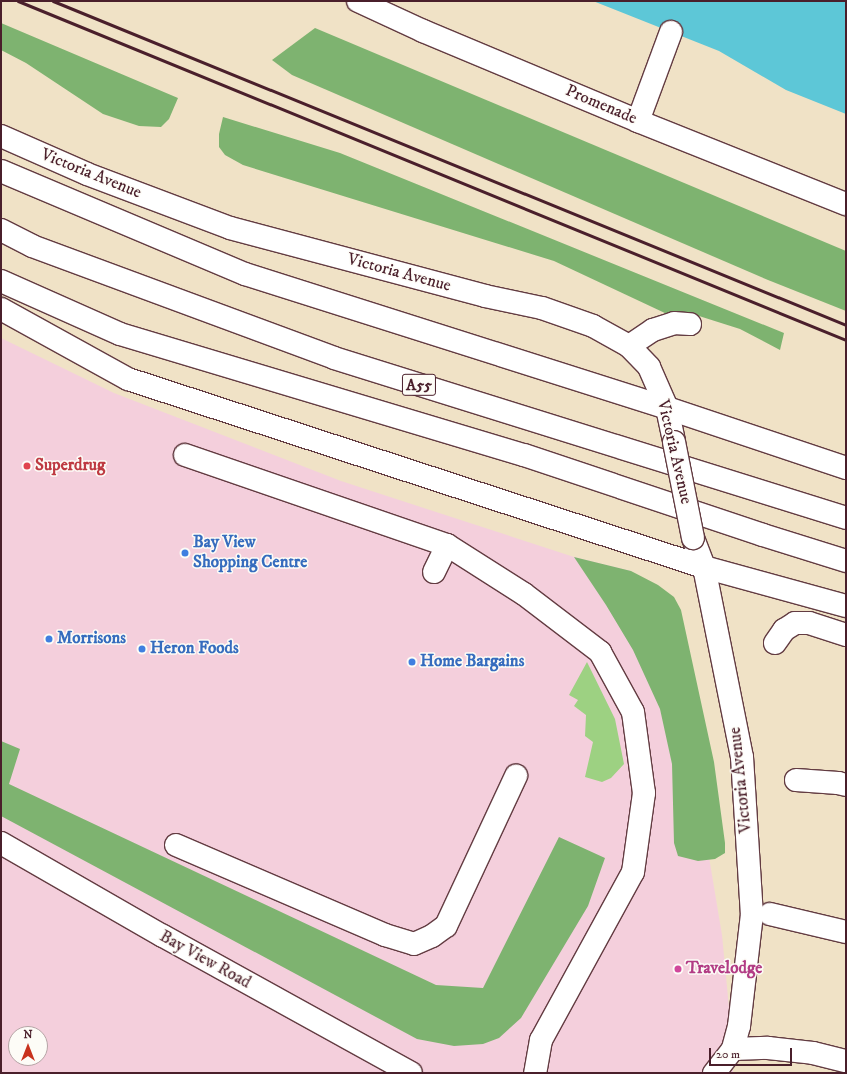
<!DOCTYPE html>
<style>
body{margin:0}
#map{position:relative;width:847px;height:1074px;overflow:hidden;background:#f0e2c6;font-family:"IM FELL DW Pica",serif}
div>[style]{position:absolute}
.built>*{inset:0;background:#f4cfdc}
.green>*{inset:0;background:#9dd182}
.forest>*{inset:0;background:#7eb370}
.water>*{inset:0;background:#5dc7d7}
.roads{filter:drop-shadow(1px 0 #633c42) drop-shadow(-1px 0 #633c42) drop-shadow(0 1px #633c42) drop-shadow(0 -1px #633c42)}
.minor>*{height:22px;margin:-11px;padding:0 11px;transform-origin:11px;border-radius:11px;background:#fff}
.major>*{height:22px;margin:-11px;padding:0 11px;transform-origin:11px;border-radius:11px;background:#fff}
.highway>*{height:22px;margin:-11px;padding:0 11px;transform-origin:11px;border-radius:11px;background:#fff}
.rail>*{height:3px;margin:-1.5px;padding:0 1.5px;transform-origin:1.5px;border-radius:1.5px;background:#4a1f2b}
.bridges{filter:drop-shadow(1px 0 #633c42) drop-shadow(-1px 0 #633c42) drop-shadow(0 1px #633c42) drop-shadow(0 -1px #633c42)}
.major-bridge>*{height:22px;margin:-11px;padding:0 11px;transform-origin:11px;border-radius:11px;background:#fff}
.dots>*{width:11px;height:11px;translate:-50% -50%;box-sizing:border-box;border:2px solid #fdfcf7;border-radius:50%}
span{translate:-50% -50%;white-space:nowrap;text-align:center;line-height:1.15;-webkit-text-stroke:3px #fdfcf7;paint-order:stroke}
.shield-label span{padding:1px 3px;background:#fdfcf7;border:1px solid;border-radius:3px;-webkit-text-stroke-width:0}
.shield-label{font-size:16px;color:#4a1f2b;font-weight:700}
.street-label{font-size:17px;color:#4a1f2b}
.health-label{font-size:17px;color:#be3a42;font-weight:700}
.left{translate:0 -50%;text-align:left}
.shop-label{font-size:17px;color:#366cbe;font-weight:700}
.hotel-label{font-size:17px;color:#b23c85;font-weight:700}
.frame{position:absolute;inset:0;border:2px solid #4a1f2b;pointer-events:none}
.north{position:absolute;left:8px;top:1026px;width:40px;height:40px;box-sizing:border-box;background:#fdfcf7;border:1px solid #b5a4a5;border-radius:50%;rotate:0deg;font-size:11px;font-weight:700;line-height:16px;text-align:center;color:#4a1f2b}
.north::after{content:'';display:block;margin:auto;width:14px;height:18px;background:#c8321e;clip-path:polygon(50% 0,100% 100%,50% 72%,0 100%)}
.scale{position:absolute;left:709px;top:1048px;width:83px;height:18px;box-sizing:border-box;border:2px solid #4a1f2b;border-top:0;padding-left:5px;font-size:12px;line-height:14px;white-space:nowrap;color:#4a1f2b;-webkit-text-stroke:3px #fdfcf7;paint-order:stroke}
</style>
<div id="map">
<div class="built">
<div style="clip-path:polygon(evenodd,1px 338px,114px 393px,341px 481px,574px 557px,631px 571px,658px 612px,707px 845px,722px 935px,733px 1049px,733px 1073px,1px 1073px,1px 338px,16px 1034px,40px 1034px,40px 1058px,16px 1058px,16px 1034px)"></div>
</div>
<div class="green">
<div style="clip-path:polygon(587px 662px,615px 719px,624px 764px,611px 778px,602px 782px,585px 777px,593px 742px,585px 736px,586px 715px,574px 706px,578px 700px,569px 695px)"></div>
</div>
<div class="forest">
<div style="clip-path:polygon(1px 23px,178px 98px,169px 119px,161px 127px,139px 126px,103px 114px,26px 63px,1px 50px)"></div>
<div style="clip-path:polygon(315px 28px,846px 251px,846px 311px,768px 280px,292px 75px,272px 60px)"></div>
<div style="clip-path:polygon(223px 117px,340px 153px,784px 333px,780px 350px,740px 329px,699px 316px,667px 314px,554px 261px,243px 165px,225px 155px,219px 147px,219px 134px)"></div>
<div style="clip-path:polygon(574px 557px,631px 571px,658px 585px,674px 597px,681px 610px,714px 762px,725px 843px,725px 853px,715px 859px,698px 861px,678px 856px,674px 843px,672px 764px,660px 709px,633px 650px,606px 605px)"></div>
<div style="clip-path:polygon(1px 741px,20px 749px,9px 784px,436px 985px,483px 988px,559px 837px,605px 858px,588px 906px,521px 1018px,499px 1038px,483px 1044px,454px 1046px,417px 1039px,1px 816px)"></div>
</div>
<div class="water">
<div style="clip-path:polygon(593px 1px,846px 1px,846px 114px,786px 90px,719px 51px)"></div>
</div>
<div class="roads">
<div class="minor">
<div style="left:358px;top:1px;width:72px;rotate:24.8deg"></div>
<div style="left:423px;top:31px;width:233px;rotate:22.7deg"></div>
<div style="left:638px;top:121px;width:224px;rotate:21.8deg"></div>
<div style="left:638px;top:121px;width:95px;rotate:-69.7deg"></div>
<div style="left:629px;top:346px;width:29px;rotate:-34deg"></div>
<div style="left:653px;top:330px;width:22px;rotate:-18deg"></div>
<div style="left:674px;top:323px;width:16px;rotate:4deg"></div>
<div style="left:185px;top:455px;width:277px;rotate:19deg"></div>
<div style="left:447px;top:545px;width:91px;rotate:32.5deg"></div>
<div style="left:524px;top:594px;width:96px;rotate:37.3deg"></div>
<div style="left:600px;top:652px;width:68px;rotate:61.2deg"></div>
<div style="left:633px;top:712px;width:82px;rotate:82.3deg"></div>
<div style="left:644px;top:793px;width:80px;rotate:97.9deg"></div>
<div style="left:633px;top:872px;width:192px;rotate:118.7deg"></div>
<div style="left:541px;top:1040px;width:34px;rotate:100deg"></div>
<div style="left:434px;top:572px;width:30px;rotate:-64deg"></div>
<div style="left:775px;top:643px;width:16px;rotate:-55deg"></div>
<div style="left:784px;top:630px;width:13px;rotate:-32deg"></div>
<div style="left:795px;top:623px;width:14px"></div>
<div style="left:809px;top:623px;width:39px;rotate:18deg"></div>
<div style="left:796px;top:780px;width:42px;rotate:4.1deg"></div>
<div style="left:838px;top:783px;width:8px;rotate:14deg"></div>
<div style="left:176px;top:845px;width:228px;rotate:23.3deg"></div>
<div style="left:385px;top:935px;width:30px;rotate:17deg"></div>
<div style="left:414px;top:944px;width:20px;rotate:-24deg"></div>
<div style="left:432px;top:936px;width:17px;rotate:-36deg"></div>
<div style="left:446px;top:926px;width:166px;rotate:-65deg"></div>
<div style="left:770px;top:914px;width:78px;rotate:13.3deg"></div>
<div style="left:733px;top:1049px;width:35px;rotate:-2deg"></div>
<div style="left:768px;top:1048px;width:45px;rotate:6.3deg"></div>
<div style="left:813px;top:1053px;width:34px;rotate:14deg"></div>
</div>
<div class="major">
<div style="left:1px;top:136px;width:94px;rotate:23.8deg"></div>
<div style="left:87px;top:174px;width:153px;rotate:20.7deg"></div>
<div style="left:230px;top:228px;width:264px;rotate:14.9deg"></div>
<div style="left:485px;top:296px;width:58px;rotate:11.9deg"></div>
<div style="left:542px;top:308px;width:54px;rotate:19.4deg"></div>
<div style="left:593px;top:326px;width:41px;rotate:29.1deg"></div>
<div style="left:629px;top:346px;width:29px;rotate:46deg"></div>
<div style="left:649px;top:367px;width:45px;rotate:66.3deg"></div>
<div style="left:667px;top:408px;width:35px;rotate:78deg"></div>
<div style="left:693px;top:538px;width:31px;rotate:69deg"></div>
<div style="left:704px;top:567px;width:194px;rotate:78.7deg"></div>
<div style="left:742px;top:757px;width:157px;rotate:86.4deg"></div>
<div style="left:752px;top:914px;width:113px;rotate:96.6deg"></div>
<div style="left:739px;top:1026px;width:24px;rotate:105deg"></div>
<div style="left:733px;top:1049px;width:31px;rotate:128deg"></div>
<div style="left:1px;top:843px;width:187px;rotate:29.9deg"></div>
<div style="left:163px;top:936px;width:283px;rotate:28.9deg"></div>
</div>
<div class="highway">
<div style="left:1px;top:171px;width:265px;rotate:22.9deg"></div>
<div style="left:245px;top:274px;width:443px;rotate:17.6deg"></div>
<div style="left:667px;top:408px;width:189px;rotate:18.5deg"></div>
<div style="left:1px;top:230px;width:35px;rotate:27deg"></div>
<div style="left:32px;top:246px;width:322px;rotate:20.3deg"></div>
<div style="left:334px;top:358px;width:536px;rotate:17.35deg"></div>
<div style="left:1px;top:281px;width:130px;rotate:24deg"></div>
<div style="left:120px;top:334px;width:422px;rotate:16.7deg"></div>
<div style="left:524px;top:455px;width:252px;rotate:18.5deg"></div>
<div style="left:763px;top:535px;width:87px;rotate:17.4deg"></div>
<div style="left:1px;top:309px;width:145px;rotate:28.9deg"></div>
<div style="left:128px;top:379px;width:606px;rotate:18.08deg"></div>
<div style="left:704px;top:567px;width:147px;rotate:15.4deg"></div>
</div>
</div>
<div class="rail">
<div style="left:18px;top:1px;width:895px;rotate:22.27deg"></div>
<div style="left:53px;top:1px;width:857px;rotate:22.22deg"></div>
</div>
<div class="bridges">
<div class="major-bridge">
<div style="left:674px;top:442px;width:98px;rotate:78.8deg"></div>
</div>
</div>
<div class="dots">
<div style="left:27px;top:466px;background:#e0444e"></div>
<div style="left:185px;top:553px;background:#3f7fe0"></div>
<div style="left:49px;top:639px;background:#3f7fe0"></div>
<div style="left:142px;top:649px;background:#3f7fe0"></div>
<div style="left:412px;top:662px;background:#3f7fe0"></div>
<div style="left:678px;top:969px;background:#d1479c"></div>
</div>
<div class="shield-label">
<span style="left:419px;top:385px">A55</span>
</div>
<div class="street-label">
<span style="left:601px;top:105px;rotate:23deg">Promenade</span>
<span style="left:91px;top:174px;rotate:22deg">Victoria Avenue</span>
<span style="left:399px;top:273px;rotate:15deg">Victoria Avenue</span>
<span style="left:674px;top:452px;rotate:77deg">Victoria Avenue</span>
<span style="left:741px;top:780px;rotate:-96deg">Victoria Avenue</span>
<span style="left:205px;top:960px;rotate:29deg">Bay View Road</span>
</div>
<div class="health-label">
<span class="left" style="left:35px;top:466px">Superdrug</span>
</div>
<div class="shop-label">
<span class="left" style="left:193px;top:553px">Bay View<br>Shopping Centre</span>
<span class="left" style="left:57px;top:639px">Morrisons</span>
<span class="left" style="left:150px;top:649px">Heron Foods</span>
<span class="left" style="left:420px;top:662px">Home Bargains</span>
</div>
<div class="hotel-label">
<span class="left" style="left:686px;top:969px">Travelodge</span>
</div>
<div class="frame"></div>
<div class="north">N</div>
<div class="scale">20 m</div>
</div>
